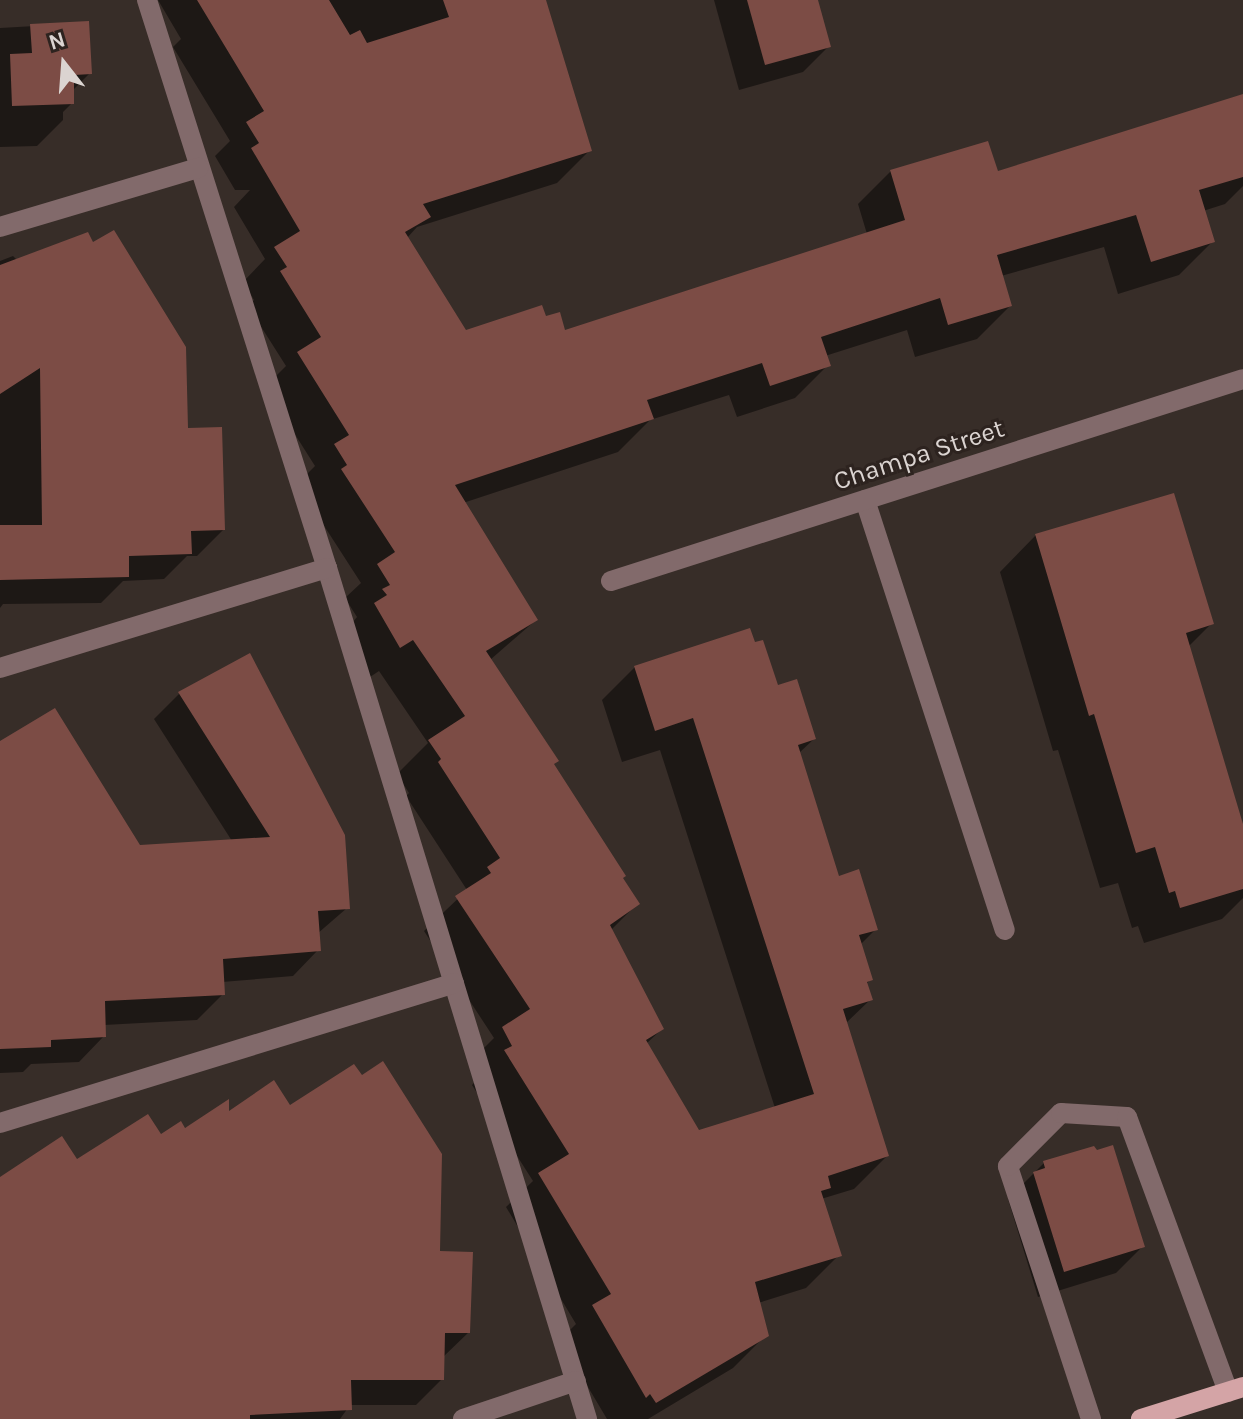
<!DOCTYPE html>
<style>
body{margin:0}
#map{position:relative;width:1243px;height:1419px;overflow:hidden;background:#372d28;font-family:Karla,sans-serif}
div>[style]{position:absolute}
.shadow>*{inset:0;background:#0007}
.building>*{inset:0;background:#7c4c45}
.minor>*{height:20px;margin:-10px;padding:0 10px;transform-origin:10px;border-radius:10px;background:#826a6b}
.major>*{height:20px;margin:-10px;padding:0 10px;transform-origin:10px;border-radius:10px;background:#d4a4a6}
span{translate:-50% -50%;white-space:nowrap;text-align:center;line-height:1.15;-webkit-text-stroke:6px #2d231f;paint-order:stroke}
.street-label{font-size:26px;color:#dbd4d1}
.north{position:absolute;left:24px;top:24px;width:80px;height:80px;-webkit-text-stroke:6px #2d231f;paint-order:stroke;rotate:343deg;font-size:22px;font-weight:700;line-height:32px;text-align:center;color:#dbd4d1}
.north::after{content:'';display:block;margin:auto;width:28px;height:36px;background:#dbd4d1;clip-path:polygon(50% 0,100% 100%,50% 72%,0 100%)}
</style>
<div id="map">
<div class="shadow">
<div style="clip-path:polygon(158px 0,543px 0,590px 150px,557px 183px,417px 227px,407px 238px,466px 332px,544px 319px,564px 332px,867px 234px,858px 204px,891px 171px,996px 173px,1243px 123px,1243px 186px,1225px 204px,1203px 211px,1212px 242px,1179px 275px,1118px 294px,1104px 247px,1001px 276px,1010px 306px,977px 339px,915px 357px,907px 330px,825px 356px,828px 365px,795px 398px,737px 417px,729px 395px,650px 420px,618px 452px,463px 503px,536px 620px,490px 660px,637px 904px,610px 931px,662px 1029px,646px 1044px,698px 1132px,775px 1108px,660px 750px,622px 762px,602px 700px,635px 667px,777px 687px,814px 739px,799px 753px,838px 879px,876px 929px,860px 945px,871px 979px,866px 984px,871px 999px,845px 1024px,887px 1156px,854px 1189px,821px 1199px,839px 1255px,806px 1288px,758px 1303px,766px 1335px,733px 1368px,648px 1419px,607px 1419px,560px 1340px,576px 1324px,506px 1207px,533px 1181px,472px 1085px,479px 1078px,470px 1062px,494px 1038px,424px 931px,467px 890px,406px 796px,409px 793px,397px 774px,428px 743px,379px 671px,367px 679px,351px 624px,357px 617px,345px 598px,361px 583px,310px 504px,302px 479px,315px 466px,265px 387px,286px 366px,248px 306px,254px 300px,243px 282px,265px 259px,234px 207px,250px 190px,235px 190px,215px 156px,230px 141px,173px 47px,181px 39px)"></div>
<div style="clip-path:polygon(714px 0,816px 0,829px 46px,803px 72px,739px 90px)"></div>
<div style="clip-path:polygon(87px 23px,90px 73px,72px 91px,72px 103px,63px 112px,63px 120px,37px 146px,0 147px,0 28px)"></div>
<div style="clip-path:polygon(13px 256px,186px 430px,223px 530px,197px 556px,187px 556px,164px 579px,123px 581px,101px 603px,3px 604px,0 608px,0 261px)"></div>
<div style="clip-path:polygon(1036px 535px,1212px 623px,1188px 647px,1243px 831px,1243px 898px,1222px 919px,1144px 943px,1138px 926px,1132px 928px,1118px 883px,1100px 888px,1058px 750px,1053px 751px,1000px 572px)"></div>
<div style="clip-path:polygon(250px 656px,347px 908px,317px 934px,318px 950px,293px 976px,222px 982px,223px 994px,197px 1020px,104px 1025px,104px 1036px,79px 1062px,31px 1064px,23px 1072px,0 1073px,0 744px,139px 847px,232px 841px,154px 719px,179px 694px)"></div>
<div style="clip-path:polygon(290px 1107px,438px 1253px,469px 1332px,442px 1358px,442px 1379px,416px 1405px,350px 1405px,340px 1419px,0 1419px,0 1179px,77px 1161px,227px 1115px)"></div>
<div style="clip-path:polygon(1044px 1163px,1142px 1247px,1116px 1273px,1038px 1297px,1008px 1199px)"></div>
</div>
<div class="building">
<div style="clip-path:polygon(197px 0,329px 0,350px 35px,360px 30px,367px 43px,449px 17px,443px 0,546px 0,592px 151px,423px 204px,431px 217px,405px 232px,466px 330px,542px 305px,546px 316px,560px 312px,565px 330px,905px 220px,890px 170px,988px 141px,998px 171px,1243px 94px,1243px 177px,1199px 190px,1215px 242px,1151px 262px,1136px 215px,997px 255px,1012px 306px,948px 325px,940px 298px,821px 337px,831px 366px,770px 386px,762px 363px,647px 400px,654px 419px,455px 485px,538px 620px,486px 651px,559px 761px,554px 764px,626px 876px,623px 878px,640px 904px,610px 925px,664px 1029px,646px 1040px,699px 1130px,814px 1094px,693px 718px,655px 731px,634px 666px,750px 628px,755px 642px,763px 640px,778px 685px,797px 679px,816px 739px,798px 745px,839px 876px,859px 869px,878px 930px,859px 935px,873px 980px,867px 982px,873px 1000px,843px 1009px,889px 1156px,828px 1176px,831px 1188px,821px 1191px,842px 1256px,755px 1282px,769px 1336px,656px 1403px,650px 1394px,646px 1398px,592px 1305px,611px 1294px,538px 1173px,569px 1154px,504px 1050px,512px 1046px,502px 1027px,530px 1009px,455px 896px,491px 873px,487px 867px,500px 858px,438px 762px,441px 759px,428px 740px,465px 716px,413px 640px,400px 648px,374px 603px,387px 595px,382px 589px,390px 585px,377px 564px,395px 552px,341px 469px,347px 465px,334px 444px,349px 435px,297px 352px,321px 337px,280px 271px,287px 267px,274px 247px,300px 231px,251px 148px,259px 143px,246px 122px,264px 111px)"></div>
<div style="clip-path:polygon(747px 0,818px 0,831px 47px,765px 65px)"></div>
<div style="clip-path:polygon(89px 21px,92px 74px,74px 75px,74px 104px,12px 106px,10px 54px,32px 53px,30px 24px)"></div>
<div style="clip-path:polygon(114px 230px,186px 347px,188px 428px,222px 427px,225px 530px,191px 531px,192px 554px,129px 556px,129px 577px,0 580px,0 525px,42px 525px,40px 368px,0 394px,0 265px,88px 232px,93px 242px)"></div>
<div style="clip-path:polygon(1174px 493px,1214px 624px,1186px 633px,1243px 824px,1243px 889px,1180px 908px,1175px 891px,1169px 893px,1155px 847px,1136px 853px,1094px 714px,1089px 716px,1035px 534px)"></div>
<div style="clip-path:polygon(250px 653px,345px 835px,350px 909px,318px 911px,321px 951px,223px 959px,225px 995px,105px 1001px,106px 1037px,51px 1040px,51px 1047px,0 1049px,0 741px,55px 708px,140px 845px,270px 837px,178px 692px)"></div>
<div style="clip-path:polygon(383px 1061px,442px 1154px,440px 1251px,473px 1252px,470px 1333px,445px 1333px,444px 1380px,351px 1380px,352px 1410px,250px 1415px,250px 1419px,0 1419px,0 1177px,62px 1136px,77px 1159px,148px 1114px,161px 1134px,181px 1121px,185px 1128px,229px 1099px,229px 1111px,274px 1080px,290px 1105px,354px 1064px,362px 1075px)"></div>
<div style="clip-path:polygon(1113px 1145px,1145px 1247px,1064px 1272px,1033px 1172px,1045px 1168px,1043px 1161px,1094px 1146px,1097px 1150px)"></div>
</div>
<div class="minor">
<div style="left:147px;top:0;width:596px;rotate:72.42deg"></div>
<div style="left:327px;top:568px;width:890px;rotate:73.01deg"></div>
<div style="left:0;top:227px;width:207px;rotate:-16.6deg"></div>
<div style="left:865px;top:500px;width:452px;rotate:72deg"></div>
<div style="left:611px;top:581px;width:663px;rotate:-17.72deg"></div>
<div style="left:0;top:668px;width:342px;rotate:-17deg"></div>
<div style="left:0;top:1123px;width:475px;rotate:-17.1deg"></div>
<div style="left:463px;top:1419px;width:119px;rotate:-18.6deg"></div>
<div style="left:1091px;top:1419px;width:266px;rotate:-108.2deg"></div>
<div style="left:1008px;top:1166px;width:75px;rotate:-45deg"></div>
<div style="left:1061px;top:1113px;width:66px;rotate:3.5deg"></div>
<div style="left:1127px;top:1117px;width:293px;rotate:69.8deg"></div>
</div>
<div class="major">
<div style="left:1141px;top:1419px;width:107px;rotate:-17.4deg"></div>
</div>
<div class="street-label">
<span style="left:919px;top:455px;rotate:-18deg">Champa Street</span>
</div>
<div class="north">N</div>
</div>
